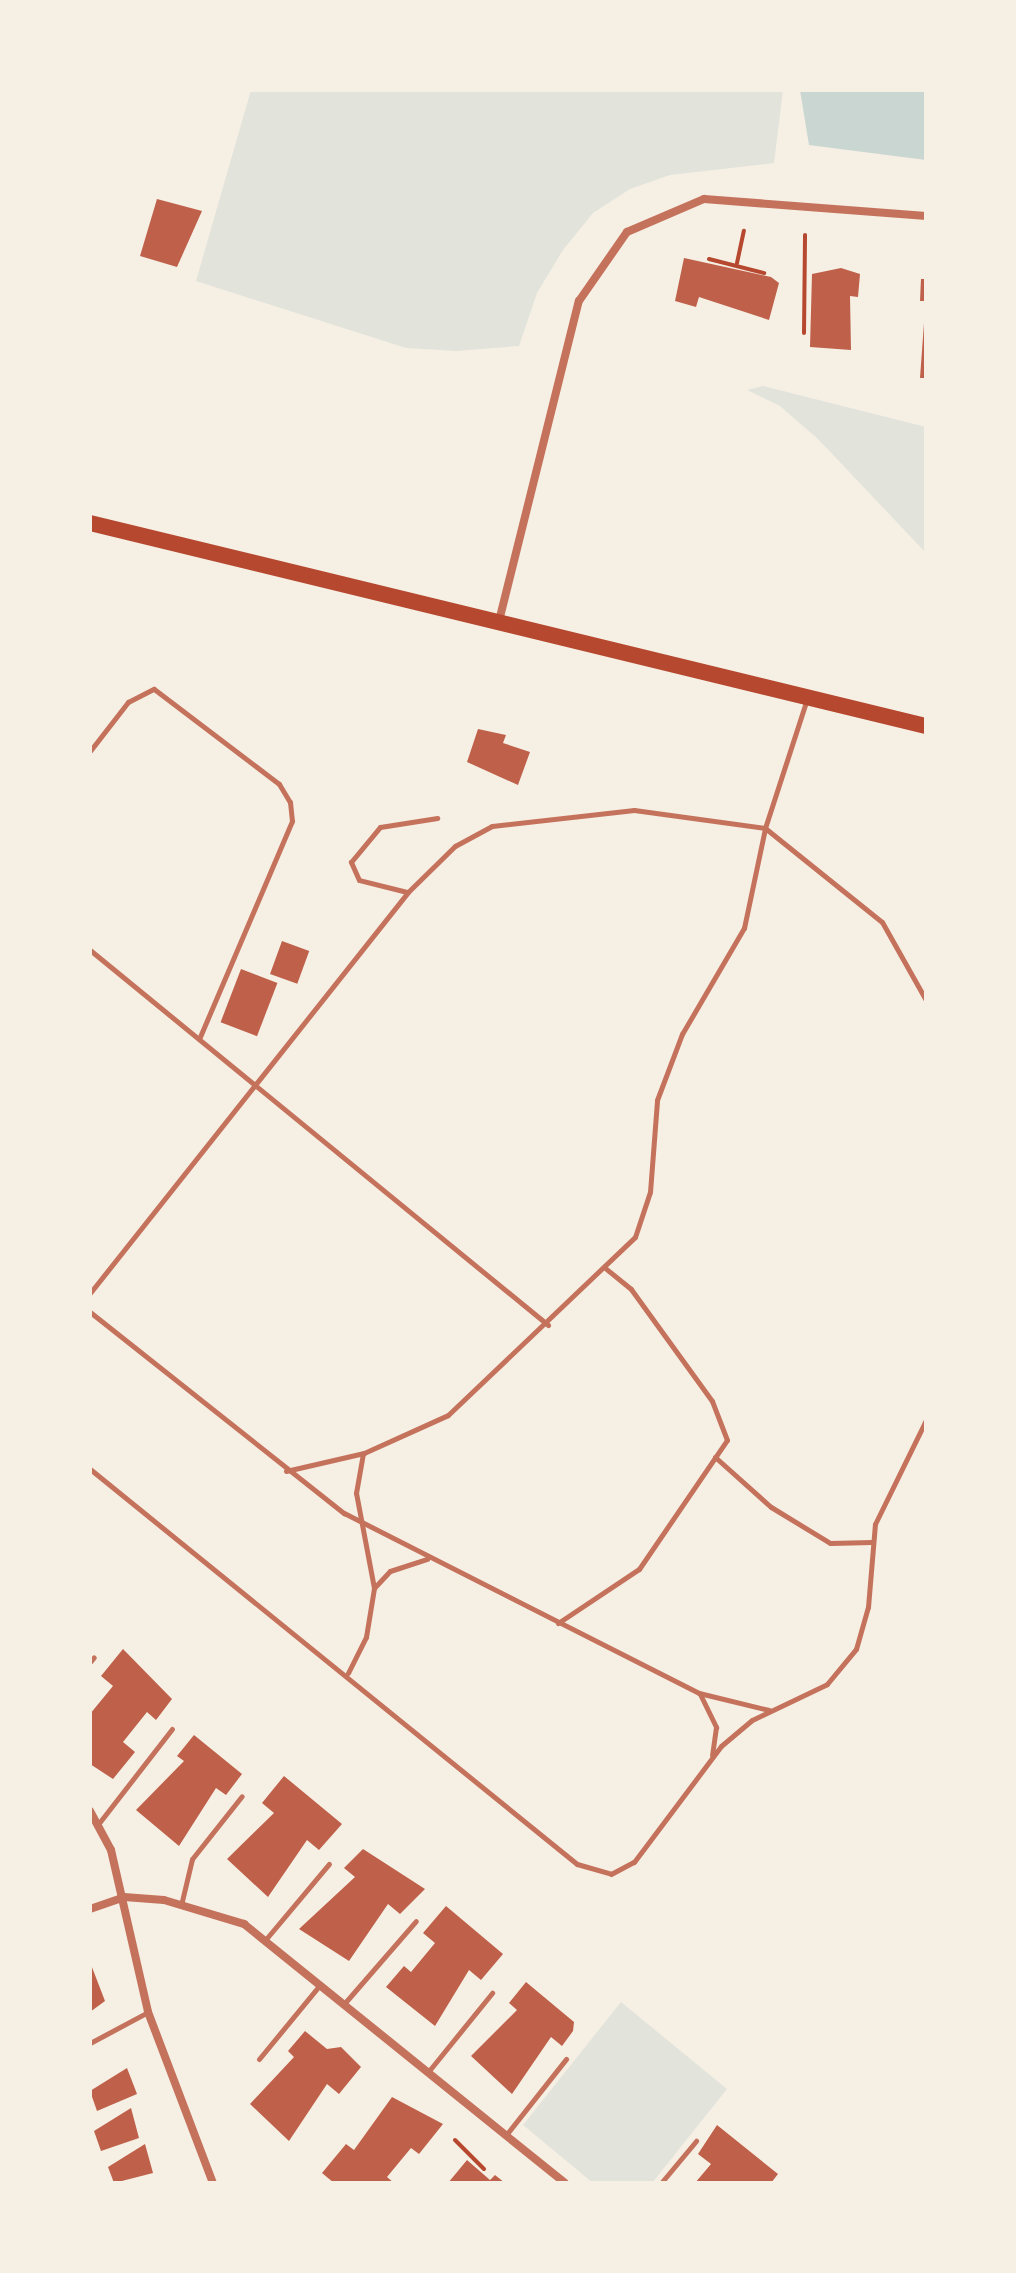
<!DOCTYPE html>
<style>
body{margin:0}
#map{position:relative;width:1016px;height:2273px;overflow:hidden;background:#f6efe4;font-family:"Zilla Slab",serif}
div>[style]{position:absolute}
.green>*{inset:0;background:#e2e4dc}
.water>*{inset:0;background:#c9d6d2}
.building>*{inset:0;background:#bf614a;transform-origin:0 0}
.path>*{height:4px;margin:-2px;padding:0 2px;transform-origin:2px;border-radius:2px;background:#b5482f}
.service>*{height:5px;margin:-2.5px;padding:0 2.5px;transform-origin:2.5px;border-radius:2.5px;background:#c5725c}
.minor>*{height:8px;margin:-4px;padding:0 4px;transform-origin:4px;border-radius:4px;background:#c5725c}
.primary>*{height:16px;margin:-8px;padding:0 8px;transform-origin:8px;border-radius:8px;background:#b5482f}
span{translate:-50% -50%;white-space:nowrap;text-align:center;line-height:1.15;-webkit-text-stroke:6px #f6efe4;paint-order:stroke}
.frame{position:absolute;inset:0;border:92px solid #f6efe4;pointer-events:none}
</style>
<div id="map">
<div class="green">
<div style="clip-path:polygon(251px 90px,783px 90px,774px 163px,670px 175px,630px 189px,593px 213px,563px 250px,537px 293px,519px 346px,456px 351px,406px 348px,196px 281px)"></div>
<div style="clip-path:polygon(763px 386px,926px 427px,926px 553px,818px 439px,780px 406px,747px 390px)"></div>
<div style="clip-path:polygon(621px 2002px,727px 2089px,652px 2183px,593px 2183px,523px 2125px)"></div>
</div>
<div class="water">
<div style="clip-path:polygon(800px 90px,926px 90px,926px 160px,809px 145px)"></div>
</div>
<div class="building">
<div style="clip-path:polygon(157px 199px,202px 211px,177px 267px,140px 256px)"></div>
<div style="clip-path:polygon(684px 258px,771px 277px,779px 283px,769px 320px,699px 297px,696px 307px,675px 301px)"></div>
<div style="clip-path:polygon(841px 268px,860px 274px,858px 297px,850px 296px,851px 350px,810px 347px,812px 274px)"></div>
<div style="clip-path:polygon(921px 279px,926px 279px,926px 301px,920px 301px)"></div>
<div style="clip-path:polygon(924px 323px,926px 323px,926px 378px,920px 378px)"></div>
<div style="clip-path:polygon(478px 729px,506px 735px,503px 743px,530px 752px,518px 785px,467px 762px)"></div>
<div style="left:282px;top:941px;width:29px;height:35px;rotate:20deg"></div>
<div style="left:241px;top:969px;width:39px;height:57px;rotate:21deg"></div>
<div style="clip-path:polygon(123px 1649px,172px 1699px,156px 1720px,147px 1712px,123px 1742px,135px 1752px,113px 1779px,90px 1764px,90px 1714px,113px 1686px,101px 1676px)"></div>
<div style="clip-path:polygon(194px 1735px,242px 1774px,226px 1795px,216px 1788px,179px 1846px,136px 1810px,184px 1761px,177px 1756px)"></div>
<div style="clip-path:polygon(284px 1776px,342px 1824px,319px 1850px,307px 1840px,268px 1897px,227px 1859px,274px 1813px,262px 1803px)"></div>
<div style="clip-path:polygon(363px 1849px,425px 1889px,400px 1914px,388px 1904px,349px 1961px,299px 1929px,355px 1877px,344px 1868px)"></div>
<div style="clip-path:polygon(446px 1906px,503px 1954px,481px 1980px,469px 1970px,435px 2026px,386px 1987px,404px 1966px,411px 1972px,435px 1943px,423px 1933px)"></div>
<div style="clip-path:polygon(90px 1962px,105px 2001px,90px 2012px)"></div>
<div style="clip-path:polygon(526px 1982px,574px 2022px,573px 2031px,562px 2046px,551px 2037px,512px 2094px,471px 2056px,517px 2010px,509px 2003px)"></div>
<div style="clip-path:polygon(305px 2031px,327px 2049px,341px 2047px,361px 2067px,339px 2094px,327px 2084px,289px 2141px,250px 2104px,294px 2057px,288px 2051px)"></div>
<div style="clip-path:polygon(127px 2068px,137px 2094px,97px 2111px,90px 2091px)"></div>
<div style="clip-path:polygon(392px 2097px,443px 2124px,419px 2154px,411px 2148px,387px 2177px,394px 2183px,334px 2183px,322px 2173px,346px 2144px,354px 2150px)"></div>
<div style="clip-path:polygon(131px 2108px,139px 2138px,101px 2151px,94px 2131px)"></div>
<div style="clip-path:polygon(717px 2125px,778px 2174px,771px 2183px,695px 2183px,711px 2164px,698px 2154px)"></div>
<div style="clip-path:polygon(145px 2144px,153px 2173px,114px 2183px,108px 2167px)"></div>
<div style="clip-path:polygon(467px 2160px,490px 2180px,495px 2175px,505px 2183px,448px 2183px)"></div>
</div>
<div class="path">
<div style="left:709px;top:259px;width:57px;rotate:14.3deg"></div>
<div style="left:737px;top:263px;width:33px;rotate:-78deg"></div>
<div style="left:804px;top:333px;width:98px;rotate:-89.4deg"></div>
<div style="left:455px;top:2140px;width:41px;rotate:45deg"></div>
<div style="left:510px;top:2183px;width:9px"></div>
</div>
<div class="service">
<div style="left:90px;top:751px;width:62px;rotate:-52.2deg"></div>
<div style="left:128px;top:702px;width:29px;rotate:-27deg"></div>
<div style="left:154px;top:689px;width:157px;rotate:37.2deg"></div>
<div style="left:279px;top:784px;width:21px;rotate:59deg"></div>
<div style="left:290px;top:802px;width:19px;rotate:84deg"></div>
<div style="left:292px;top:821px;width:237px;rotate:113.1deg"></div>
<div style="left:407px;top:892px;width:49px;rotate:-166deg"></div>
<div style="left:359px;top:880px;width:20px;rotate:-114deg"></div>
<div style="left:351px;top:862px;width:45px;rotate:-50.4deg"></div>
<div style="left:380px;top:827px;width:58px;rotate:-9deg"></div>
<div style="left:90px;top:950px;width:592px;rotate:39.31deg"></div>
<div style="left:90px;top:1293px;width:512px;rotate:-51.58deg"></div>
<div style="left:408px;top:892px;width:66px;rotate:-44.4deg"></div>
<div style="left:455px;top:846px;width:42px;rotate:-28.4deg"></div>
<div style="left:492px;top:826px;width:143px;rotate:-6.4deg"></div>
<div style="left:634px;top:810px;width:132px;rotate:7.8deg"></div>
<div style="left:765px;top:828px;width:150px;rotate:38.8deg"></div>
<div style="left:882px;top:922px;width:90px;rotate:60.6deg"></div>
<div style="left:90px;top:1312px;width:324px;rotate:38.4deg"></div>
<div style="left:344px;top:1513px;width:398px;rotate:26.9deg"></div>
<div style="left:699px;top:1693px;width:72px;rotate:13.7deg"></div>
<div style="left:715px;top:1457px;width:75px;rotate:41.8deg"></div>
<div style="left:771px;top:1507px;width:69px;rotate:31.4deg"></div>
<div style="left:830px;top:1543px;width:42px;rotate:-1.4deg"></div>
<div style="left:90px;top:1469px;width:627px;rotate:39.05deg"></div>
<div style="left:577px;top:1864px;width:35px;rotate:16deg"></div>
<div style="left:611px;top:1874px;width:26px;rotate:-28deg"></div>
<div style="left:634px;top:1862px;width:145px;rotate:-53.1deg"></div>
<div style="left:721px;top:1746px;width:40px;rotate:-40deg"></div>
<div style="left:752px;top:1720px;width:83px;rotate:-25.6deg"></div>
<div style="left:827px;top:1684px;width:45px;rotate:-50.4deg"></div>
<div style="left:856px;top:1649px;width:44px;rotate:-74.1deg"></div>
<div style="left:868px;top:1607px;width:83px;rotate:-85.2deg"></div>
<div style="left:875px;top:1524px;width:116px;rotate:-63.9deg"></div>
<div style="left:286px;top:1471px;width:80px;rotate:-13deg"></div>
<div style="left:364px;top:1453px;width:92px;rotate:-24.3deg"></div>
<div style="left:448px;top:1415px;width:258px;rotate:-43.6deg"></div>
<div style="left:635px;top:1237px;width:47px;rotate:-71.6deg"></div>
<div style="left:650px;top:1192px;width:92px;rotate:-85.6deg"></div>
<div style="left:657px;top:1100px;width:71px;rotate:-69.3deg"></div>
<div style="left:682px;top:1034px;width:123px;rotate:-59.7deg"></div>
<div style="left:744px;top:928px;width:102px;rotate:-78.1deg"></div>
<div style="left:765px;top:828px;width:133px;rotate:-72deg"></div>
<div style="left:374px;top:1588px;width:23px;rotate:-47deg"></div>
<div style="left:390px;top:1571px;width:39px;rotate:-18deg"></div>
<div style="left:558px;top:1623px;width:97px;rotate:-33.7deg"></div>
<div style="left:639px;top:1569px;width:156px;rotate:-55.7deg"></div>
<div style="left:727px;top:1440px;width:42px;rotate:-111deg"></div>
<div style="left:712px;top:1401px;width:138px;rotate:-125.9deg"></div>
<div style="left:631px;top:1289px;width:32px;rotate:-141deg"></div>
<div style="left:90px;top:1662px;width:6px;rotate:-51deg"></div>
<div style="left:348px;top:1673px;width:40px;rotate:-63.4deg"></div>
<div style="left:366px;top:1637px;width:50px;rotate:-80.7deg"></div>
<div style="left:374px;top:1588px;width:97px;rotate:-100.7deg"></div>
<div style="left:356px;top:1493px;width:40px;rotate:-80deg"></div>
<div style="left:700px;top:1694px;width:37px;rotate:64deg"></div>
<div style="left:716px;top:1727px;width:28px;rotate:98deg"></div>
<div style="left:99px;top:1823px;width:119px;rotate:-52.2deg"></div>
<div style="left:182px;top:1901px;width:43px;rotate:-76.6deg"></div>
<div style="left:192px;top:1859px;width:80px;rotate:-51.6deg"></div>
<div style="left:266px;top:1939px;width:98px;rotate:-50deg"></div>
<div style="left:343px;top:2005px;width:111px;rotate:-49deg"></div>
<div style="left:90px;top:2043px;width:66px;rotate:-28.1deg"></div>
<div style="left:259px;top:2059px;width:94px;rotate:-50.6deg"></div>
<div style="left:428px;top:2072px;width:102px;rotate:-51deg"></div>
<div style="left:506px;top:2135px;width:97px;rotate:-51.7deg"></div>
<div style="left:661px;top:2183px;width:55px;rotate:-50.2deg"></div>
</div>
<div class="minor">
<div style="left:499px;top:621px;width:330px;rotate:-76deg"></div>
<div style="left:579px;top:301px;width:84px;rotate:-55.2deg"></div>
<div style="left:627px;top:232px;width:84px;rotate:-23.2deg"></div>
<div style="left:704px;top:199px;width:223px;rotate:4.4deg"></div>
<div style="left:90px;top:1811px;width:44px;rotate:61.7deg"></div>
<div style="left:111px;top:1850px;width:166px;rotate:77.1deg"></div>
<div style="left:148px;top:2012px;width:183px;rotate:69.2deg"></div>
<div style="left:90px;top:1909px;width:36px;rotate:-19deg"></div>
<div style="left:124px;top:1897px;width:40px;rotate:4.3deg"></div>
<div style="left:164px;top:1900px;width:84px;rotate:16.7deg"></div>
<div style="left:244px;top:1924px;width:412px;rotate:38.9deg"></div>
</div>
<div class="primary">
<div style="left:90px;top:523px;width:860px;rotate:13.65deg"></div>
</div>
<div class="frame"></div>
</div>
